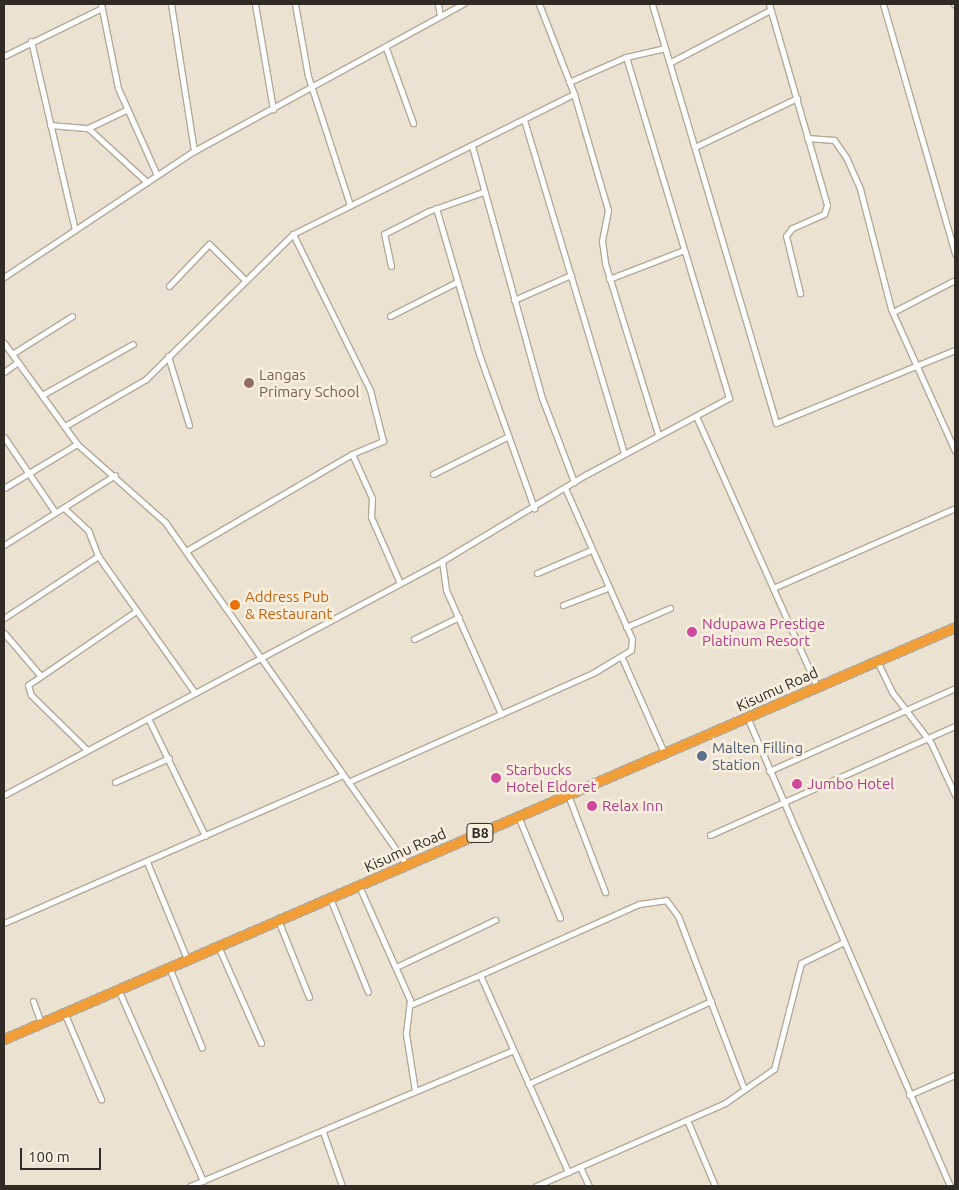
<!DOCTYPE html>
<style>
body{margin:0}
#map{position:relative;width:959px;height:1190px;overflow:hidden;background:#ece2d1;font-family:Ubuntu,sans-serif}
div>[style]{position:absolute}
.roads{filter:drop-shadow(1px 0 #b3a999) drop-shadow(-1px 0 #b3a999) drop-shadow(0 1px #b3a999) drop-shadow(0 -1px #b3a999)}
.street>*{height:5px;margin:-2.5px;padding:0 2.5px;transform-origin:2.5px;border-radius:2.5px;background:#fff}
.highway>*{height:9px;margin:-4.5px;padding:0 4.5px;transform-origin:4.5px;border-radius:4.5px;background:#f19e39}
.dots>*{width:14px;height:14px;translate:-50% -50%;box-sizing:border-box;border:2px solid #f9efde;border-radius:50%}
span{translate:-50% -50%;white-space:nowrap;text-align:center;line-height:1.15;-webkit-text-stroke:5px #f9efde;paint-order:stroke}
.shield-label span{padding:1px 4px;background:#f9efde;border:1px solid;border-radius:4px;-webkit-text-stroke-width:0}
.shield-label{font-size:14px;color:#302c25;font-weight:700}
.education-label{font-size:15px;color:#785e54}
.left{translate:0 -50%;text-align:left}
.food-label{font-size:15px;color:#c56008}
.hotel-label{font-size:15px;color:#b23c85}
.street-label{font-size:15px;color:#302c25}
.service-label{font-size:15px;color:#4e5e75}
.frame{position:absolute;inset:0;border:5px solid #302c25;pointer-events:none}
.scale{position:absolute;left:20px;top:1148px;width:81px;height:22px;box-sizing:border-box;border:2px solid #302c25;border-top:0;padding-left:6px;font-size:15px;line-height:18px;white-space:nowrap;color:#302c25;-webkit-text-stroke:4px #f9efde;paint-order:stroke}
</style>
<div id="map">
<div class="roads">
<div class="street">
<div style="left:101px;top:4px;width:86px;rotate:78.6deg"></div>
<div style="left:118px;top:88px;width:95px;rotate:65.9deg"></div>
<div style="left:171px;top:4px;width:149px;rotate:81.1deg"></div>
<div style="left:255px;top:4px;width:107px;rotate:80.3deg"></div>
<div style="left:295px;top:4px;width:73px;rotate:79.8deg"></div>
<div style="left:308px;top:76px;width:136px;rotate:72deg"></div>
<div style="left:438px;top:4px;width:12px;rotate:81deg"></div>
<div style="left:539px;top:4px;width:97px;rotate:68.7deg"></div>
<div style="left:574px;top:94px;width:121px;rotate:73.7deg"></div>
<div style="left:608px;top:210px;width:32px;rotate:101deg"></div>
<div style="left:602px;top:241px;width:22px;rotate:82deg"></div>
<div style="left:605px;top:263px;width:179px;rotate:72.8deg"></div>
<div style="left:652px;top:4px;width:437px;rotate:73.5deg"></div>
<div style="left:776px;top:423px;width:193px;rotate:-22.2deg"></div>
<div style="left:769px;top:4px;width:209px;rotate:73.9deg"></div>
<div style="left:827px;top:205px;width:9px;rotate:108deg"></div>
<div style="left:824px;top:214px;width:35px;rotate:156deg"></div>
<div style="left:792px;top:228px;width:10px;rotate:127deg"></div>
<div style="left:786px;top:236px;width:59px;rotate:76.2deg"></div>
<div style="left:883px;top:4px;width:260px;rotate:73.9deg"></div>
<div style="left:954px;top:4px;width:1px;rotate:45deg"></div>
<div style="left:31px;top:41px;width:194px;rotate:76.9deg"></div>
<div style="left:386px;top:48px;width:80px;rotate:70.2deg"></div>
<div style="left:4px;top:56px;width:109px;rotate:-26.1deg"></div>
<div style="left:671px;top:62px;width:112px;rotate:-27.7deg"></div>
<div style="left:569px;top:82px;width:62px;rotate:-23.7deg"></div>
<div style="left:626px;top:57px;width:40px;rotate:-13deg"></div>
<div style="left:524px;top:120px;width:348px;rotate:73.3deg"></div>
<div style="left:50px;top:125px;width:38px;rotate:5deg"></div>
<div style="left:88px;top:128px;width:42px;rotate:-25.3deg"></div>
<div style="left:88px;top:128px;width:80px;rotate:42.5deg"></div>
<div style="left:807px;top:138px;width:27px;rotate:4deg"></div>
<div style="left:834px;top:140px;width:21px;rotate:55deg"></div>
<div style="left:846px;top:157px;width:35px;rotate:66deg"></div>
<div style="left:860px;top:189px;width:124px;rotate:75.5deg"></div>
<div style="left:891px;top:309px;width:156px;rotate:65.7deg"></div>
<div style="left:472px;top:146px;width:262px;rotate:74.5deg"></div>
<div style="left:542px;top:398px;width:90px;rotate:69.1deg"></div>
<div style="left:697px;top:146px;width:111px;rotate:-25.6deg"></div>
<div style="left:436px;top:208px;width:152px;rotate:73.6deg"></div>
<div style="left:479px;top:354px;width:164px;rotate:70.3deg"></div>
<div style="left:391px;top:266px;width:33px;rotate:-102deg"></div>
<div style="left:384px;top:234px;width:51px;rotate:-27.1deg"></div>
<div style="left:429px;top:211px;width:57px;rotate:-19.4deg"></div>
<div style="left:4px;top:277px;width:228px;rotate:-33.6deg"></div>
<div style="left:194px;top:151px;width:307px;rotate:-28.7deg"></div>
<div style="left:609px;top:279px;width:80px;rotate:-21.1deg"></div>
<div style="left:169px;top:286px;width:58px;rotate:-46.4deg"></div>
<div style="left:209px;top:244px;width:51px;rotate:45deg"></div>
<div style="left:514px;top:300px;width:62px;rotate:-23.7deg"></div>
<div style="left:893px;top:312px;width:70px;rotate:-27.3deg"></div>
<div style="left:390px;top:316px;width:75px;rotate:-26.9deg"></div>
<div style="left:4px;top:343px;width:125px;rotate:54.1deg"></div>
<div style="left:77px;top:444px;width:118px;rotate:41.6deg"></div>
<div style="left:165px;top:522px;width:420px;rotate:54.8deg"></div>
<div style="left:12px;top:354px;width:71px;rotate:-32.3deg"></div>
<div style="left:168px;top:356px;width:72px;rotate:73.1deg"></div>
<div style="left:4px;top:372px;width:17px;rotate:-36deg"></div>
<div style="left:42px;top:395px;width:104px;rotate:-29.3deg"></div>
<div style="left:696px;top:416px;width:296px;rotate:65.9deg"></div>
<div style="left:65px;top:426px;width:94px;rotate:-30.1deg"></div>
<div style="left:146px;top:379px;width:206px;rotate:-44.6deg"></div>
<div style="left:293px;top:234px;width:314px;rotate:-26.5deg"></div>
<div style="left:4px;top:437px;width:91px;rotate:55.8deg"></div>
<div style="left:352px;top:454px;width:48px;rotate:65.6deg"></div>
<div style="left:372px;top:498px;width:19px;rotate:93deg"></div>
<div style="left:371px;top:517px;width:72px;rotate:66.3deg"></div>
<div style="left:433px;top:474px;width:83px;rotate:-26.6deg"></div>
<div style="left:4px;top:488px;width:85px;rotate:-31.1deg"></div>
<div style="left:64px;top:508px;width:33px;rotate:43deg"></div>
<div style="left:88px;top:530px;width:28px;rotate:69deg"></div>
<div style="left:98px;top:556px;width:168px;rotate:54.7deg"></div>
<div style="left:4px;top:545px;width:131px;rotate:-32.2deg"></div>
<div style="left:186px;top:551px;width:192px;rotate:-30.3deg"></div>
<div style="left:352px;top:454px;width:34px;rotate:-23deg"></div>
<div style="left:383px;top:441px;width:53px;rotate:-104.3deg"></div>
<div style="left:370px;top:390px;width:174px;rotate:-116.3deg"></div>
<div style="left:442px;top:561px;width:29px;rotate:82deg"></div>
<div style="left:446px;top:590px;width:136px;rotate:66.1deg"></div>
<div style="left:537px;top:573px;width:59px;rotate:-23.1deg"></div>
<div style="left:773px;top:588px;width:199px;rotate:-23.7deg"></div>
<div style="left:563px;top:605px;width:47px;rotate:-21.1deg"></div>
<div style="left:4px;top:618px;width:113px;rotate:-33.4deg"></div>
<div style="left:626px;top:627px;width:48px;rotate:-23.4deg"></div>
<div style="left:4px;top:633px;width:55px;rotate:49.4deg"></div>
<div style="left:414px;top:639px;width:50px;rotate:-26.1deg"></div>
<div style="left:622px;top:658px;width:104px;rotate:66.1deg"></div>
<div style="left:877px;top:661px;width:34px;rotate:64deg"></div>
<div style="left:892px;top:692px;width:64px;rotate:52.6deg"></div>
<div style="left:931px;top:743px;width:57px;rotate:65.2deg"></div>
<div style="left:747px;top:717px;width:511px;rotate:66.6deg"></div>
<div style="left:148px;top:718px;width:131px;rotate:64.2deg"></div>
<div style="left:87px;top:750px;width:78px;rotate:-135.5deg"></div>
<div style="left:31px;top:695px;width:10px;rotate:-107deg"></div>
<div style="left:28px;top:685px;width:131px;rotate:-34.4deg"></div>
<div style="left:769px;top:771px;width:204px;rotate:-24deg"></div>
<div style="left:115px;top:782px;width:59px;rotate:-24deg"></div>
<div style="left:348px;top:782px;width:268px;rotate:-24deg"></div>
<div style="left:593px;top:673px;width:44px;rotate:-31.2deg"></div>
<div style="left:631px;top:650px;width:11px;rotate:-85deg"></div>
<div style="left:632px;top:639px;width:165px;rotate:-113.9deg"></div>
<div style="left:4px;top:795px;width:497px;rotate:-28.1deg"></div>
<div style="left:442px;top:561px;width:169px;rotate:-31deg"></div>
<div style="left:587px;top:474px;width:161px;rotate:-28.2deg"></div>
<div style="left:729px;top:398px;width:356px;rotate:-106.8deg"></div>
<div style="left:568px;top:795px;width:104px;rotate:69.1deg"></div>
<div style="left:518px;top:816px;width:110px;rotate:67.6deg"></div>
<div style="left:710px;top:835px;width:268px;rotate:-24deg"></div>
<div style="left:147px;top:862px;width:105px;rotate:67.6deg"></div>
<div style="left:359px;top:886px;width:125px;rotate:65.9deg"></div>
<div style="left:410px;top:1000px;width:34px;rotate:97deg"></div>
<div style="left:406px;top:1034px;width:58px;rotate:81deg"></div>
<div style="left:330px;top:898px;width:101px;rotate:68deg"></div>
<div style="left:278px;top:920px;width:83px;rotate:68.1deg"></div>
<div style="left:4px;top:923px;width:370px;rotate:-23.6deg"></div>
<div style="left:218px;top:946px;width:106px;rotate:66.1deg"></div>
<div style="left:169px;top:967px;width:87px;rotate:67.8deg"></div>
<div style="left:396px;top:967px;width:110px;rotate:-25.4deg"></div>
<div style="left:480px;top:975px;width:174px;rotate:-24.1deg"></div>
<div style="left:639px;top:904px;width:27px;rotate:-8deg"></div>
<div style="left:666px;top:900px;width:20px;rotate:53deg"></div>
<div style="left:678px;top:916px;width:182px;rotate:69.1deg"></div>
<div style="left:118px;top:989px;width:210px;rotate:66.1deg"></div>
<div style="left:33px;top:1001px;width:23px;rotate:70deg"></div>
<div style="left:410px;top:1005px;width:76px;rotate:-23.2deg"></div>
<div style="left:480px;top:975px;width:216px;rotate:65.9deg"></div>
<div style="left:64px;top:1012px;width:95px;rotate:67deg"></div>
<div style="left:528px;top:1084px;width:201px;rotate:-24.4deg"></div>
<div style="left:909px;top:1095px;width:50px;rotate:-23.5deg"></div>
<div style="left:687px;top:1120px;width:72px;rotate:67deg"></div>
<div style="left:323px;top:1132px;width:57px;rotate:70.6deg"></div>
<div style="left:580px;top:1167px;width:21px;rotate:65deg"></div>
<div style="left:190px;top:1186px;width:350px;rotate:-22.8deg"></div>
<div style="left:536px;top:1186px;width:206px;rotate:-23.7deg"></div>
<div style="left:725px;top:1103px;width:60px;rotate:-34.8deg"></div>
<div style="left:774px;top:1069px;width:109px;rotate:-75.7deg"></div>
<div style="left:801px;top:963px;width:46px;rotate:-26deg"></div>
</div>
<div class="highway">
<div style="left:4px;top:1039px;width:1036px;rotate:-23.42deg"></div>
</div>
</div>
<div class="dots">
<div style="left:249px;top:383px;background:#8d6e63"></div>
<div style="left:235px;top:605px;background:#e8710a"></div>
<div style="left:692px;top:632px;background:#d1479c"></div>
<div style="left:702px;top:756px;background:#5c6f8a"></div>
<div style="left:496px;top:778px;background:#d1479c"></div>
<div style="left:797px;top:784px;background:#d1479c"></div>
<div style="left:592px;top:806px;background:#d1479c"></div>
</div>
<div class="shield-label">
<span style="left:480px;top:833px">B8</span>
</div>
<div class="education-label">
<span class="left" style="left:259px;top:383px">Langas<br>Primary School</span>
</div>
<div class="food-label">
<span class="left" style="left:245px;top:605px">Address Pub<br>&amp; Restaurant</span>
</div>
<div class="hotel-label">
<span class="left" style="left:702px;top:632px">Ndupawa Prestige<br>Platinum Resort</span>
<span class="left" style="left:506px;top:778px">Starbucks<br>Hotel Eldoret</span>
<span class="left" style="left:807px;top:784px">Jumbo Hotel</span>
<span class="left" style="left:602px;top:806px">Relax Inn</span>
</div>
<div class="street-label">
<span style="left:777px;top:689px;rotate:-24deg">Kisumu Road</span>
<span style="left:405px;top:850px;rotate:-24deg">Kisumu Road</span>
</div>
<div class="service-label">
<span class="left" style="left:712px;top:756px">Malten Filling<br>Station</span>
</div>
<div class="frame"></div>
<div class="scale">100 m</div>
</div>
